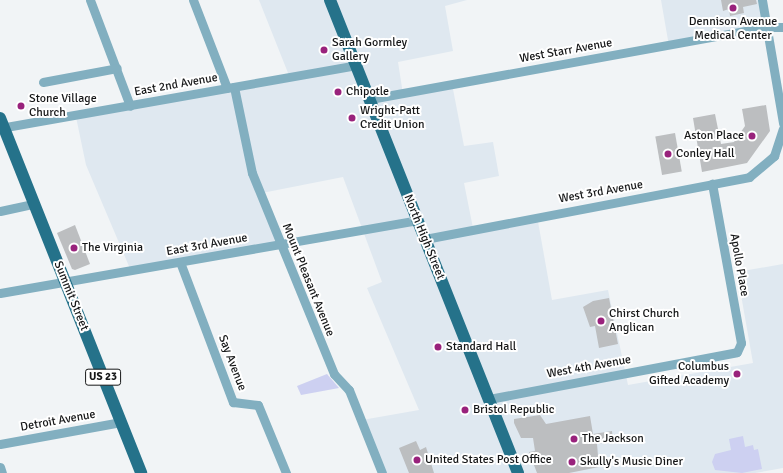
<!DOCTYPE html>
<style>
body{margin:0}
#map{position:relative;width:783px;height:473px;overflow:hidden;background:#f1f4f6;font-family:Signika,sans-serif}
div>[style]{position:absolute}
.built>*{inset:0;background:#dfe8f0}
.green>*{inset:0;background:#cdd0f1}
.building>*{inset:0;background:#bcbec0;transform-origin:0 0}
.minor>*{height:9px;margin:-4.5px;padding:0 4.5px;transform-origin:4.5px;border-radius:4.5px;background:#82afc0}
.major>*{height:12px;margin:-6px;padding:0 6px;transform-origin:6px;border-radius:6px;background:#25728a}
.dots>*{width:11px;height:11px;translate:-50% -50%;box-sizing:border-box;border:2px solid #fff;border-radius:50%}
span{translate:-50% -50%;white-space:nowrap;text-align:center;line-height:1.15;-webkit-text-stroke:4px #fff;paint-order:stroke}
.shield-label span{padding:1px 3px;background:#fff;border:1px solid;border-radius:3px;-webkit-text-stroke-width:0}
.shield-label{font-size:11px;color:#161718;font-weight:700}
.poi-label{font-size:12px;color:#161718}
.left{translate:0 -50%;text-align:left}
.right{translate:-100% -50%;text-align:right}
.street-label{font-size:12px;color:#161718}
</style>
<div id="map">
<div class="built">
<div style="clip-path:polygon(259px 0,467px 0,445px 6px,453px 51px,398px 62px,403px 94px,452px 84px,464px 146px,493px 142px,499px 176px,464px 183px,473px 228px,537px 216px,552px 300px,608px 290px,628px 385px,753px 363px,737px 272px,783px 264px,783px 468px,755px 473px,384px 473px,362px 420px,419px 410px,367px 288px,382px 282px,343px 177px,262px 193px,280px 247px,131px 271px,86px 165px,76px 117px,290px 78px)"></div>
<div style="clip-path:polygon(661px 0,761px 0,765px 30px,669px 46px)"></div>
</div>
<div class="green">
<div style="clip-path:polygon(327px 374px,339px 388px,301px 395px,297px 386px)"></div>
<div style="clip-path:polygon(743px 436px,745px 447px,753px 445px,754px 450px,758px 449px,762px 469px,742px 473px,715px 470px,712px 462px,715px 454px,731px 450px,729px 439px)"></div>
</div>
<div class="building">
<div style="clip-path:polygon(721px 0,756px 0,757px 4px,743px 7px,744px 13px,730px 16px,729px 9px,723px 11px)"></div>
<div style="clip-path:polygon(766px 105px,770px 131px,747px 163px,702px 172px,693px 118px,715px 114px,721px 144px,734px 142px,745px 126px,742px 109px)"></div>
<div style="left:675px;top:133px;width:39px;height:20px;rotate:80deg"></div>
<div style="clip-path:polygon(75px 225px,90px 264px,75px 270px,72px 269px,57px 233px)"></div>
<div style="clip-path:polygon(609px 298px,618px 344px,599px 348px,595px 326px,590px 327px,583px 307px,593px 301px)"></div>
<div style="clip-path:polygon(540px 415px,546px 424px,590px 416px,593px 434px,612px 431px,613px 441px,597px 444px,599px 467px,569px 473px,537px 473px,529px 452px,535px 451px,533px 438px,521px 438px,514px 423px,514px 419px)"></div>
<div style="clip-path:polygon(416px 441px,420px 450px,426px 447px,434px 473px,409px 473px,399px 448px)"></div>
</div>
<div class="minor">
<div style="left:90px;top:0;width:113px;rotate:69.3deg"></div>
<div style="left:193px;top:0;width:94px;rotate:68.9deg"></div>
<div style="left:762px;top:0;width:125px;rotate:80.3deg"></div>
<div style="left:43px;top:82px;width:75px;rotate:-10.7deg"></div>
<div style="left:234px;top:87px;width:88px;rotate:78.2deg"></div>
<div style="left:252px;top:173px;width:217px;rotate:67.8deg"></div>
<div style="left:334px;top:374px;width:22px;rotate:47deg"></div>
<div style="left:349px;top:390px;width:89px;rotate:68.3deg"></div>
<div style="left:370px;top:99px;width:402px;rotate:-10.3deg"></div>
<div style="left:766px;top:27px;width:17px"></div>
<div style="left:0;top:128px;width:362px;rotate:-10deg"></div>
<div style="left:0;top:211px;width:35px;rotate:-12deg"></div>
<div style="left:425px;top:239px;width:330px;rotate:-10.8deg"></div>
<div style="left:749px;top:177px;width:33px;rotate:-40deg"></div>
<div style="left:774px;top:156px;width:28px;rotate:-72deg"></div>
<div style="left:180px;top:262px;width:150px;rotate:69.3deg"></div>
<div style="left:233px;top:402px;width:25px;rotate:7deg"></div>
<div style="left:258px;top:405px;width:74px;rotate:67.6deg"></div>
<div style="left:0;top:293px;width:424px;rotate:-9.9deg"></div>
<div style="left:489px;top:399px;width:252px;rotate:-10.7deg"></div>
<div style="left:737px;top:352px;width:10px;rotate:-66deg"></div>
<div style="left:741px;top:343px;width:162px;rotate:-100.3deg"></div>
<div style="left:0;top:444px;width:123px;rotate:-10.3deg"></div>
<div style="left:0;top:467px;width:6px;rotate:72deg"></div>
</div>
<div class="major">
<div style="left:330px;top:0;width:509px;rotate:68.32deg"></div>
<div style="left:0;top:118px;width:382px;rotate:68.3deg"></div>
</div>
<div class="dots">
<div style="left:733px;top:8px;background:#99227c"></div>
<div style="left:324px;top:50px;background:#99227c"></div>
<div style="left:338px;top:92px;background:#99227c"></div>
<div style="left:21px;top:106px;background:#99227c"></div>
<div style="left:352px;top:118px;background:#99227c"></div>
<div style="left:752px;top:136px;background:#99227c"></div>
<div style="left:668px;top:154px;background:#99227c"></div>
<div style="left:74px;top:248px;background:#99227c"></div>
<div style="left:601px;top:321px;background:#99227c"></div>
<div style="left:438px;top:347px;background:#99227c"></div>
<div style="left:737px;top:374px;background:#99227c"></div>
<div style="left:465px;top:410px;background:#99227c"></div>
<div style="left:574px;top:439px;background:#99227c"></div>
<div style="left:417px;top:460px;background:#99227c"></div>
<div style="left:572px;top:462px;background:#99227c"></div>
</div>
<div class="shield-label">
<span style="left:103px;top:377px">US 23</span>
</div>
<div class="poi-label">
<span style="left:733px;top:29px">Dennison Avenue<br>Medical Center</span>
<span class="left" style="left:332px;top:50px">Sarah Gormley<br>Gallery</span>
<span class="left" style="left:346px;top:92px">Chipotle</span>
<span class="left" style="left:29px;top:106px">Stone Village<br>Church</span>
<span class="left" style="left:360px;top:118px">Wright-Patt<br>Credit Union</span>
<span class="right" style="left:744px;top:136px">Aston Place</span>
<span class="left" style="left:676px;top:154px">Conley Hall</span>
<span class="left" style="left:82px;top:248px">The Virginia</span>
<span class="left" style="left:609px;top:321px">Chirst Church<br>Anglican</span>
<span class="left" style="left:446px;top:347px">Standard Hall</span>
<span class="right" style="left:729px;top:374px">Columbus<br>Gifted Academy</span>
<span class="left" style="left:473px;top:410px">Bristol Republic</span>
<span class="left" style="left:582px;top:439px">The Jackson</span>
<span class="left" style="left:425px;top:460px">United States Post Office</span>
<span class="left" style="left:580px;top:462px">Skully's Music Diner</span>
</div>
<div class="street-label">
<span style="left:566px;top:51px;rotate:-10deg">West Starr Avenue</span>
<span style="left:176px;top:85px;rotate:-10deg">East 2nd Avenue</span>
<span style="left:601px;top:192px;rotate:-10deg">West 3rd Avenue</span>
<span style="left:424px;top:237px;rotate:68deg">North High Street</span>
<span style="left:207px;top:245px;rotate:-10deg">East 3rd Avenue</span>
<span style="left:739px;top:265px;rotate:80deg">Apollo Place</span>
<span style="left:308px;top:280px;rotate:68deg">Mount Pleasant Avenue</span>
<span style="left:71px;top:296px;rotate:68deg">Summit Street</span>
<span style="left:232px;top:363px;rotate:69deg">Say Avenue</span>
<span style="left:589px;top:367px;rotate:-10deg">West 4th Avenue</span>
<span style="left:58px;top:421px;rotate:-10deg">Detroit Avenue</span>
</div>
</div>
